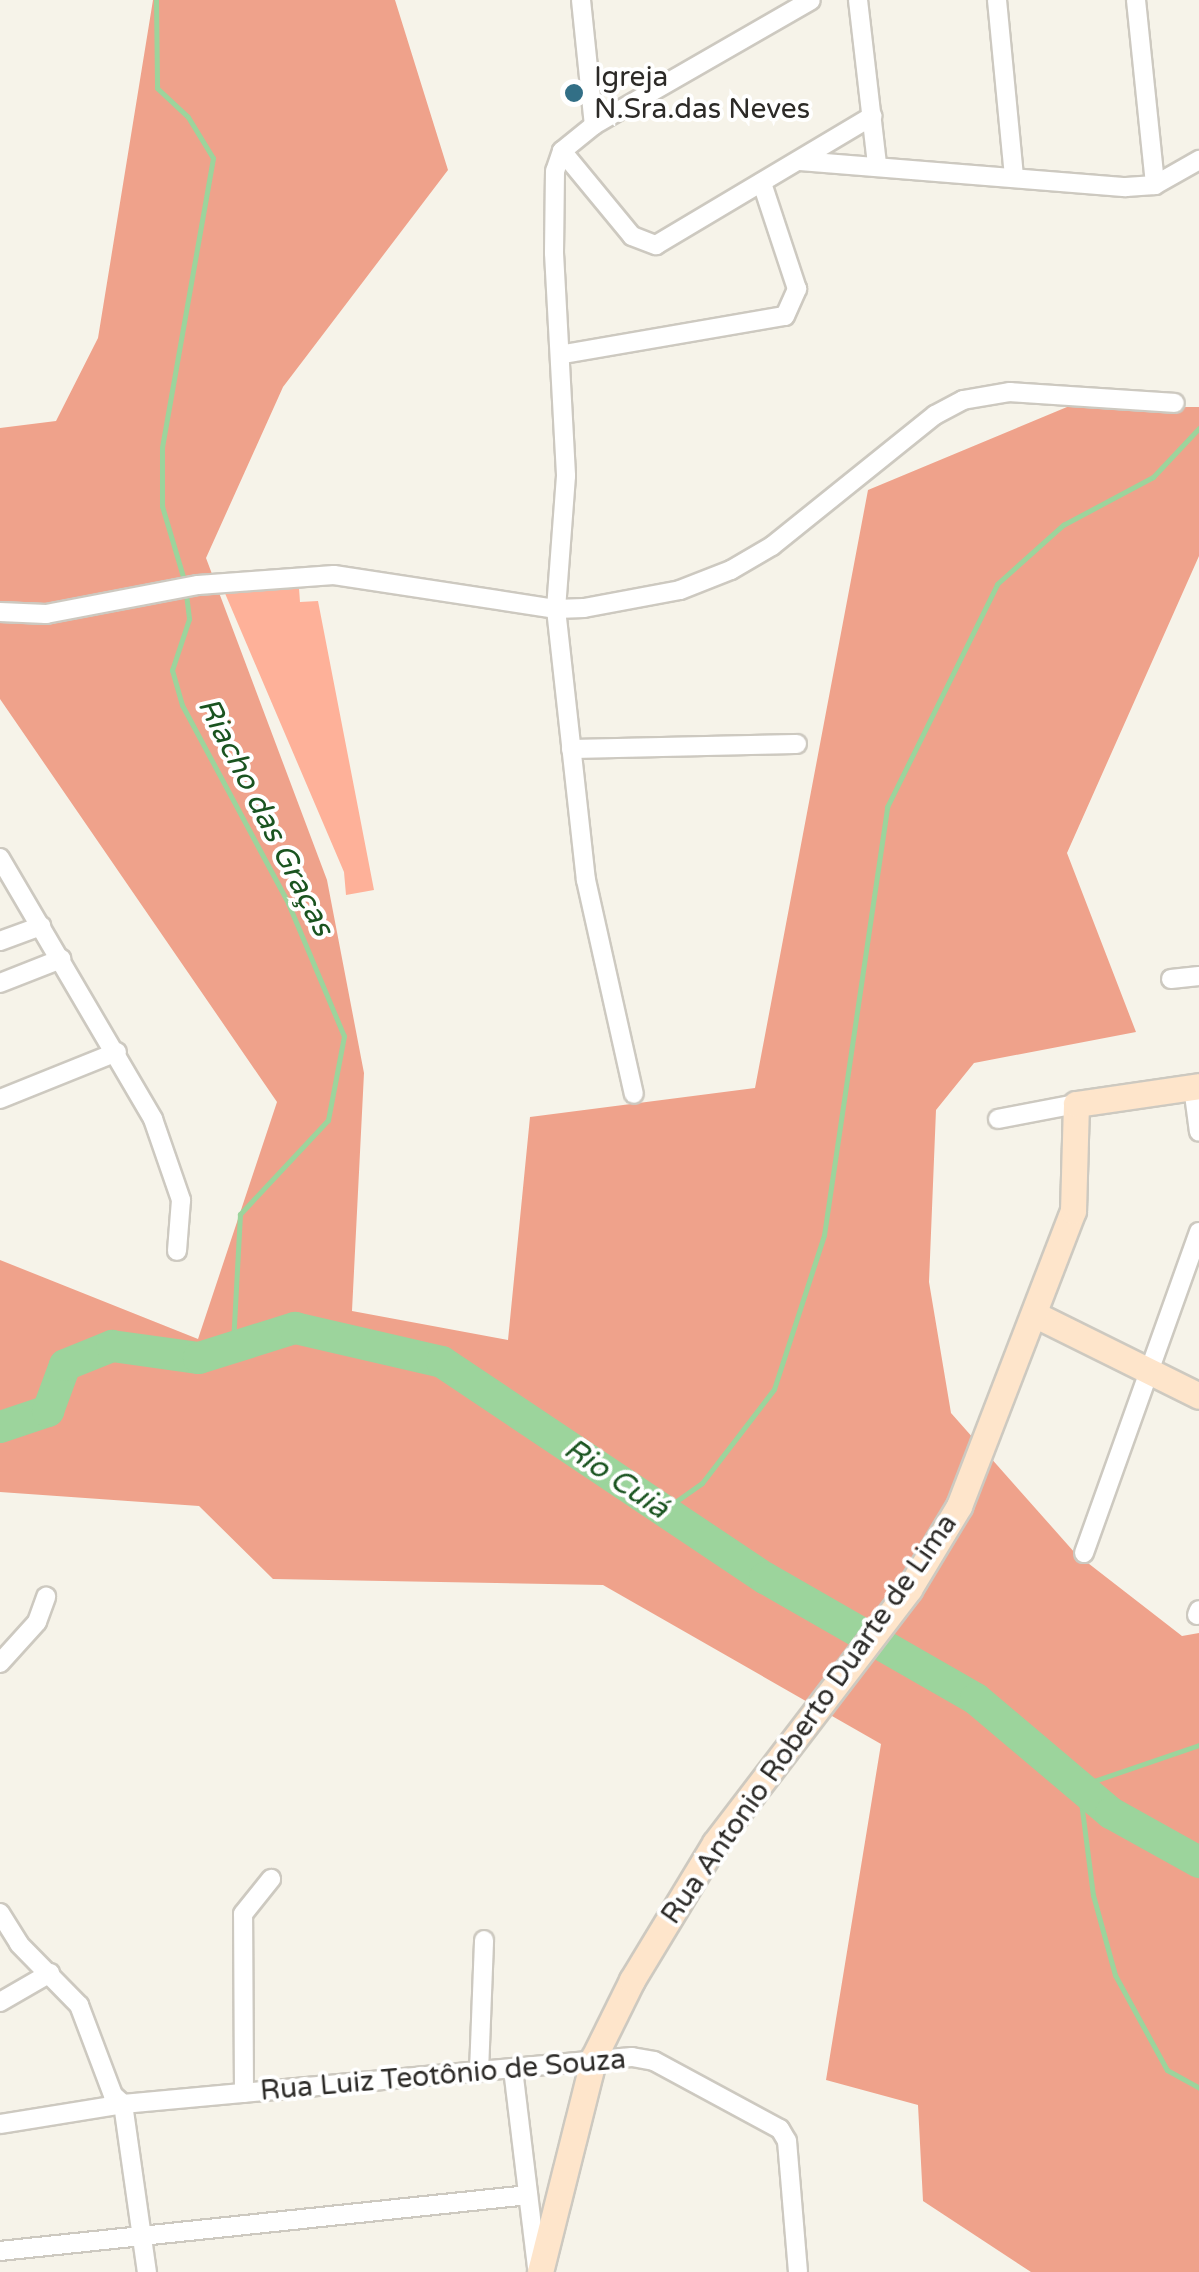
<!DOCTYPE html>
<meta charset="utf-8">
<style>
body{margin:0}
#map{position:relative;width:1199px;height:2272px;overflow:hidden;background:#f6f3e9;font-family:"Varela Round",sans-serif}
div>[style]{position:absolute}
.green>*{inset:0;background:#feb199}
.forest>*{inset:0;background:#efa28b}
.stream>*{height:5px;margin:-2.5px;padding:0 2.5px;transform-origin:2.5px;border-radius:2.5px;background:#9cd49c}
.river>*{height:32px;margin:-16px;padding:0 16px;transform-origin:16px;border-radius:16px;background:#9cd49c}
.roads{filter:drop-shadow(2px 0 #cdc9c0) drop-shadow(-2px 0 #cdc9c0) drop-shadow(0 2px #cdc9c0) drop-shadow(0 -2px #cdc9c0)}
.minor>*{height:18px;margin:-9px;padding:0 9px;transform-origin:9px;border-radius:9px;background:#fff}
.secondary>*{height:25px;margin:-12.5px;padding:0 12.5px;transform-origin:12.5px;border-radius:12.5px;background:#fee5cb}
.dots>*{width:28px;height:28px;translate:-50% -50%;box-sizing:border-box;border:5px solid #fff;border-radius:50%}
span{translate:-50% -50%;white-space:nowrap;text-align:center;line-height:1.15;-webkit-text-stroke:8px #fff;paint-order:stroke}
.poi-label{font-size:28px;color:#2c2a27}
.left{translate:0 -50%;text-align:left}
.street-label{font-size:28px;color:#2c2a27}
.water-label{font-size:30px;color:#1a5420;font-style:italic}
</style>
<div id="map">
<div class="green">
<div style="clip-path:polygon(299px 588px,300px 602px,318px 601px,374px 890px,346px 895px,344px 872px,224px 591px)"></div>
</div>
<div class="forest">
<div style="clip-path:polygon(153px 0,395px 0,448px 170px,283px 387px,206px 558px,327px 880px,364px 1073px,352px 1311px,508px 1340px,530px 1117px,755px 1088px,868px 490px,1067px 407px,1199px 407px,1199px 556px,1067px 853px,1136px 1032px,974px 1063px,936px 1110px,929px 1282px,951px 1413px,1075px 1553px,1182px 1636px,1199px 1633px,1199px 2272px,1031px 2272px,923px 2201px,918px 2105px,826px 2080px,881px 1744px,603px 1585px,273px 1579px,199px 1506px,0 1492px,0 1260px,198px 1339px,277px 1102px,0 699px,0 428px,56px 421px,98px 338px)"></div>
</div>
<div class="stream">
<div style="left:156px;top:0;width:88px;rotate:89.3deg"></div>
<div style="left:157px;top:88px;width:42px;rotate:43.1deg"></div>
<div style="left:188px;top:117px;width:48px;rotate:58.6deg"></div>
<div style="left:213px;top:158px;width:294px;rotate:100deg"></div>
<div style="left:162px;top:448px;width:58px;rotate:90deg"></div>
<div style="left:162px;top:506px;width:80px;rotate:73.4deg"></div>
<div style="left:186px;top:594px;width:25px;rotate:83deg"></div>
<div style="left:189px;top:619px;width:54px;rotate:108.4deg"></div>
<div style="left:172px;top:670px;width:36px;rotate:74deg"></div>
<div style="left:182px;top:705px;width:225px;rotate:61.8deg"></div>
<div style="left:288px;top:903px;width:144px;rotate:67.2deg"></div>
<div style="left:344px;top:1036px;width:86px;rotate:100.8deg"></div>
<div style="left:328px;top:1120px;width:129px;rotate:133.1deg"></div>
<div style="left:240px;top:1214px;width:130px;rotate:93.1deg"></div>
<div style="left:661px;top:1512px;width:50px;rotate:-35.3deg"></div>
<div style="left:702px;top:1483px;width:118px;rotate:-52.5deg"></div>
<div style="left:774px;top:1389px;width:162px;rotate:-72deg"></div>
<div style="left:824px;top:1235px;width:433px;rotate:-81.6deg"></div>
<div style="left:887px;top:807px;width:249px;rotate:-63.7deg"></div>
<div style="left:997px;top:584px;width:89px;rotate:-41.8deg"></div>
<div style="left:1063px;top:525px;width:102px;rotate:-28.1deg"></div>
<div style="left:1153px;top:477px;width:67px;rotate:-46.8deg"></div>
<div style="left:1199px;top:1745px;width:127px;rotate:161.1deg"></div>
<div style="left:1079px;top:1786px;width:110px;rotate:82.7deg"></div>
<div style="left:1093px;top:1895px;width:83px;rotate:74.6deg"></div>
<div style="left:1115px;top:1975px;width:108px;rotate:61.3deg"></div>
<div style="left:1167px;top:2070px;width:37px;rotate:29deg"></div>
</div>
<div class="river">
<div style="left:0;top:1427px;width:51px;rotate:-18.4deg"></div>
<div style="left:48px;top:1411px;width:49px;rotate:-69.7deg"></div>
<div style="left:65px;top:1365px;width:51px;rotate:-22deg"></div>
<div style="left:112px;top:1346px;width:88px;rotate:7.9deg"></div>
<div style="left:199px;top:1358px;width:101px;rotate:-17.4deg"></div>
<div style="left:295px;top:1328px;width:151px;rotate:13deg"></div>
<div style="left:442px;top:1362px;width:389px;rotate:33.8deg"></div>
<div style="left:765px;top:1578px;width:243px;rotate:29.8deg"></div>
<div style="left:976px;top:1699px;width:177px;rotate:40.2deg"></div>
<div style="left:1111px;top:1813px;width:101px;rotate:29.1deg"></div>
</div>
<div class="roads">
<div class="minor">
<div style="left:581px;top:0;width:126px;rotate:84.1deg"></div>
<div style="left:858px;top:0;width:164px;rotate:83.4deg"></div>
<div style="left:997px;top:0;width:176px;rotate:84.5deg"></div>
<div style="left:1136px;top:0;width:186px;rotate:84.1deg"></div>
<div style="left:562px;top:151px;width:21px;rotate:109deg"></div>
<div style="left:555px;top:171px;width:82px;rotate:90.7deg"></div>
<div style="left:554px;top:253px;width:223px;rotate:86.9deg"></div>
<div style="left:566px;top:476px;width:133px;rotate:94.3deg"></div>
<div style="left:556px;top:609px;width:273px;rotate:83.7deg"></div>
<div style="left:586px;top:880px;width:219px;rotate:77.4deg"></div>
<div style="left:562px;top:151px;width:110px;rotate:50.5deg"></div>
<div style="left:632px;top:236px;width:26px;rotate:21deg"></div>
<div style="left:656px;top:245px;width:252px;rotate:-30.8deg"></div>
<div style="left:562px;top:151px;width:41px;rotate:-39.1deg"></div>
<div style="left:594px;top:125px;width:250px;rotate:-29.9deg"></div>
<div style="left:800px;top:161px;width:327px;rotate:4.6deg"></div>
<div style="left:1126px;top:187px;width:29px;rotate:-4deg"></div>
<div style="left:1155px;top:185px;width:51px;rotate:-29.6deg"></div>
<div style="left:564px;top:354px;width:224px;rotate:-9.8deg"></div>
<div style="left:785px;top:316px;width:30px;rotate:-66deg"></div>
<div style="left:797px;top:289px;width:112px;rotate:-108.3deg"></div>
<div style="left:0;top:612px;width:46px;rotate:2.5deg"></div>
<div style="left:46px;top:614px;width:155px;rotate:-10.8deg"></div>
<div style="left:198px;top:585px;width:136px;rotate:-4.2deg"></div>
<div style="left:334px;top:575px;width:225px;rotate:8.7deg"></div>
<div style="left:556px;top:609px;width:28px;rotate:-2deg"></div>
<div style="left:584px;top:608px;width:98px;rotate:-10.6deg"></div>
<div style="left:680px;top:590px;width:55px;rotate:-21.4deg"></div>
<div style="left:731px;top:570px;width:48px;rotate:-30.3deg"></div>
<div style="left:772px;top:546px;width:209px;rotate:-38.8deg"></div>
<div style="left:935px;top:415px;width:32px;rotate:-28deg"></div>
<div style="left:963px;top:400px;width:48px;rotate:-9.7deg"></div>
<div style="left:1010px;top:392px;width:165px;rotate:3.8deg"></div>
<div style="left:571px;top:749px;width:226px;rotate:-1.3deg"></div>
<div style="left:0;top:858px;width:303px;rotate:59.6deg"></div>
<div style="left:153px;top:1119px;width:86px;rotate:70.9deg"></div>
<div style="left:181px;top:1200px;width:51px;rotate:94.5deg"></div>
<div style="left:0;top:941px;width:44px;rotate:-20.1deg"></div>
<div style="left:1171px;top:979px;width:28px;rotate:-6deg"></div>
<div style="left:0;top:983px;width:66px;rotate:-21.5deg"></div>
<div style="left:1193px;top:1087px;width:45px;rotate:82.4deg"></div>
<div style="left:0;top:1099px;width:126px;rotate:-21.9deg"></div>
<div style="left:998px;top:1119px;width:79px;rotate:-10.9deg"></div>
<div style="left:1084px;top:1553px;width:341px;rotate:-70.3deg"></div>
<div style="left:1197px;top:1615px;width:5px;rotate:-68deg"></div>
<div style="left:0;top:1663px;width:55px;rotate:-47.9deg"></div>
<div style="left:37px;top:1622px;width:27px;rotate:-70deg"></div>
<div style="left:0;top:1913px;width:36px;rotate:58deg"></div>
<div style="left:19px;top:1944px;width:86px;rotate:45.5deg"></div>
<div style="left:79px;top:2005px;width:96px;rotate:69.3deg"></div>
<div style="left:113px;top:2095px;width:13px;rotate:42deg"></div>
<div style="left:0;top:2002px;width:58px;rotate:-30.1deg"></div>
<div style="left:513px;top:2069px;width:199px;rotate:83.1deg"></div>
<div style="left:479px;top:2072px;width:132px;rotate:-87.8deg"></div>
<div style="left:244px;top:2093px;width:179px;rotate:-90.3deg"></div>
<div style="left:243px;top:1914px;width:45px;rotate:-51.3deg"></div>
<div style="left:123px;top:2104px;width:170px;rotate:81.9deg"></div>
<div style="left:0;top:2124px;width:125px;rotate:-9.2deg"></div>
<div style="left:123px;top:2104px;width:511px;rotate:-5.28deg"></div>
<div style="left:632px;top:2057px;width:22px;rotate:10deg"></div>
<div style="left:654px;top:2061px;width:143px;rotate:28.4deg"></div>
<div style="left:780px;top:2129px;width:14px;rotate:60deg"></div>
<div style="left:787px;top:2141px;width:131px;rotate:85.2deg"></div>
<div style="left:0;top:2251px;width:531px;rotate:-6.05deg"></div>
</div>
<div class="secondary">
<div style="left:1034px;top:1314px;width:184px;rotate:26.4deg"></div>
<div style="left:540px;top:2272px;width:222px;rotate:-75.9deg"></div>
<div style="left:594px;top:2057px;width:86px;rotate:-63.7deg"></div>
<div style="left:632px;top:1980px;width:160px;rotate:-58.8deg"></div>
<div style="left:715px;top:1843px;width:320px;rotate:-52.6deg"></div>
<div style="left:909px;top:1589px;width:97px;rotate:-58.9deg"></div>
<div style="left:959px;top:1506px;width:316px;rotate:-68.9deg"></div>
<div style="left:1073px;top:1211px;width:107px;rotate:-88.4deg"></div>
<div style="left:1076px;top:1104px;width:124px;rotate:-8.3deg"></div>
</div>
</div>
<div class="dots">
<div style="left:574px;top:93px;background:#326f86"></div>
</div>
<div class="poi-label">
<span class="left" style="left:594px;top:93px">Igreja<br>N.Sra.das Neves</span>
</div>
<div class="street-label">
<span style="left:809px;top:1719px;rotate:-55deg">Rua Antonio Roberto Duarte de Lima</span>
<span style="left:443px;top:2075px;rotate:-5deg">Rua Luiz Teotônio de Souza</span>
</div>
<div class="water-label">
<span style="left:265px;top:817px;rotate:63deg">Riacho das Graças</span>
<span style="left:616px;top:1479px;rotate:34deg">Rio Cuiá</span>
</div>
</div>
